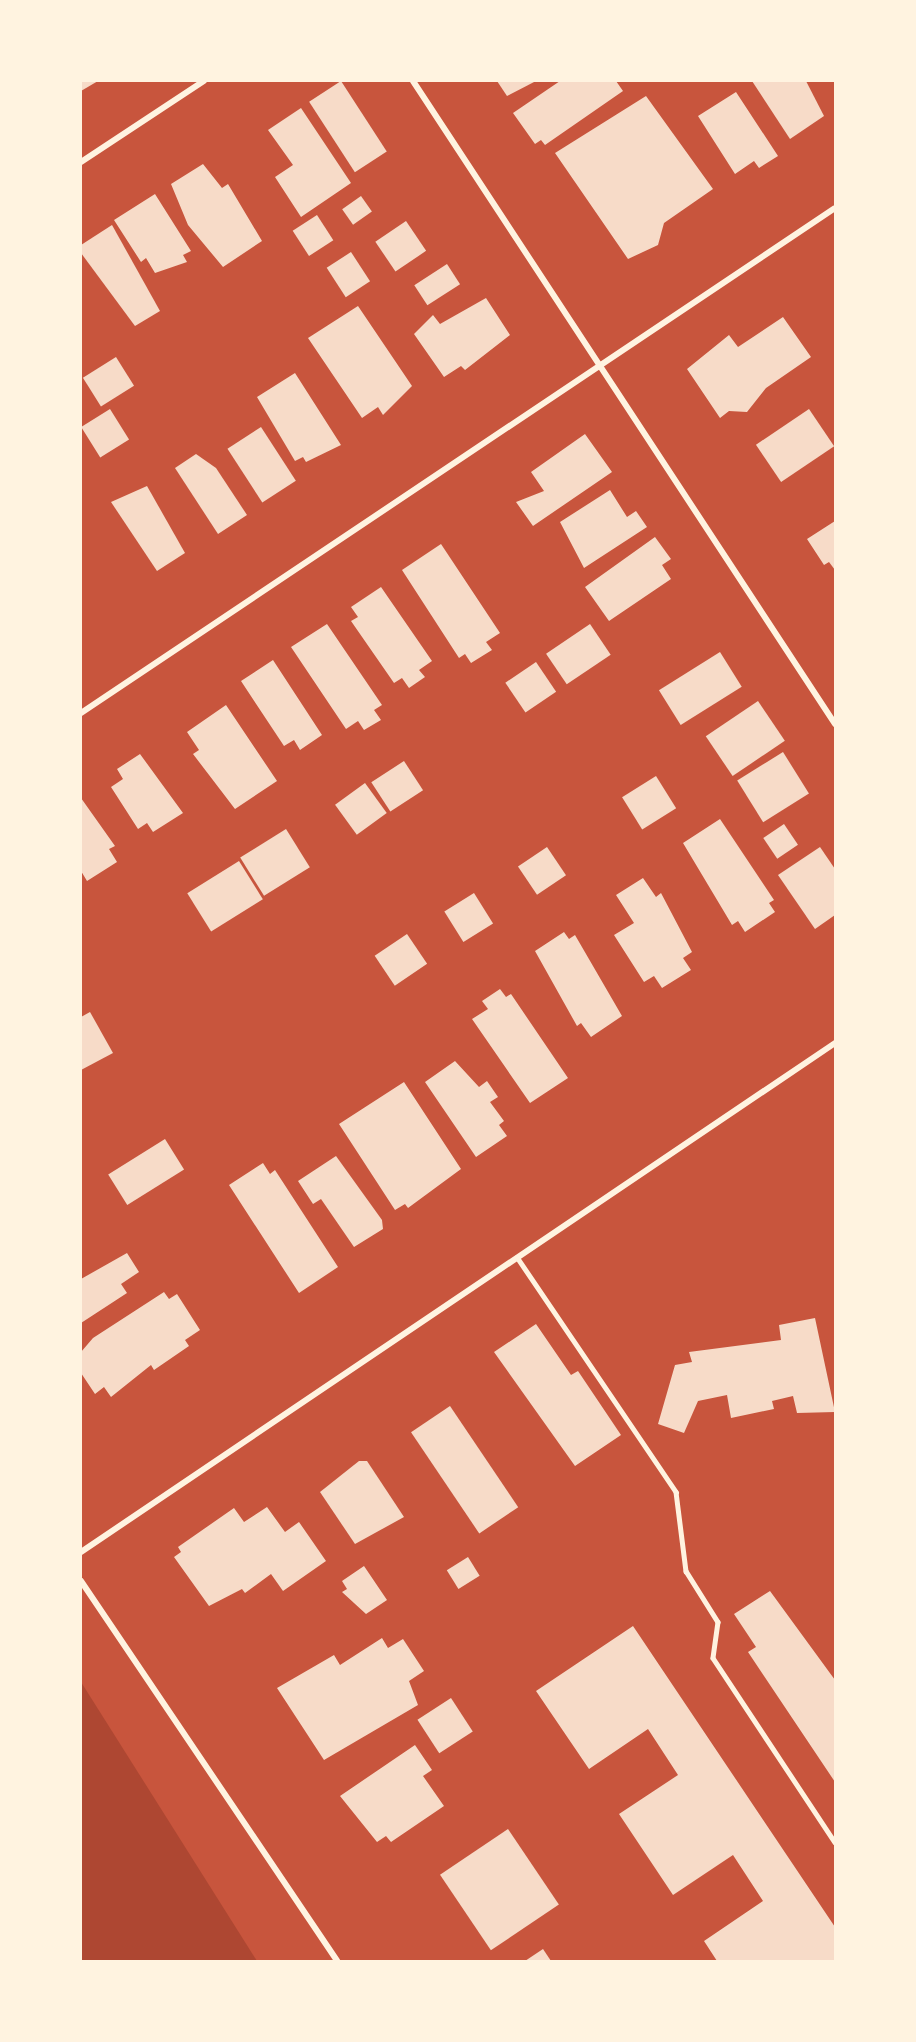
<!DOCTYPE html>
<style>
body{margin:0}
#map{position:relative;width:916px;height:2042px;overflow:hidden;background:#c8553d;font-family:Figtree,sans-serif}
div>[style]{position:absolute}
.green>*{inset:0;background:#ae4732}
.building>*{inset:0;background:#f7dbc8;transform-origin:0 0}
.service>*{height:4.5px;margin:-2.25px;padding:0 2.25px;transform-origin:2.25px;border-radius:2.25px;background:#fff3e0}
.minor>*{height:6px;margin:-3px;padding:0 3px;transform-origin:3px;border-radius:3px;background:#fff3e0}
span{translate:-50% -50%;white-space:nowrap;text-align:center;line-height:1.15;-webkit-text-stroke:6px #fff3e0;paint-order:stroke}
.frame{position:absolute;inset:0;border:82px solid #fff3e0;pointer-events:none}
</style>
<div id="map">
<div class="green">
<div style="clip-path:polygon(81px 1682px,257px 1961px,81px 1961px)"></div>
</div>
<div class="building">
<div style="clip-path:polygon(81px 81px,98px 81px,81px 91px)"></div>
<div style="left:341px;top:81px;width:84px;height:38px;rotate:57deg"></div>
<div style="clip-path:polygon(497px 81px,536px 81px,507px 96px)"></div>
<div style="clip-path:polygon(560px 81px,616px 81px,623px 91px,545px 145px,541px 140px,535px 144px,513px 113px)"></div>
<div style="clip-path:polygon(752px 81px,806px 81px,824px 116px,790px 139px)"></div>
<div style="clip-path:polygon(736px 92px,778px 156px,759px 168px,754px 161px,735px 174px,698px 116px)"></div>
<div style="clip-path:polygon(646px 96px,713px 189px,664px 223px,658px 245px,628px 259px,555px 153px)"></div>
<div style="clip-path:polygon(301px 108px,351px 183px,301px 217px,275px 177px,293px 165px,268px 130px)"></div>
<div style="clip-path:polygon(203px 164px,222px 188px,228px 184px,262px 241px,223px 267px,188px 225px,171px 184px)"></div>
<div style="clip-path:polygon(155px 194px,191px 251px,183px 255px,187px 262px,155px 273px,146px 258px,141px 262px,114px 220px)"></div>
<div style="left:361px;top:196px;width:19px;height:23px;rotate:55deg"></div>
<div style="left:317px;top:215px;width:30px;height:29px;rotate:57deg"></div>
<div style="left:406px;top:221px;width:36px;height:37px;rotate:56deg"></div>
<div style="clip-path:polygon(112px 225px,160px 311px,135px 326px,81px 253px,81px 245px)"></div>
<div style="left:351px;top:252px;width:35px;height:29px;rotate:57deg"></div>
<div style="left:447px;top:264px;width:24px;height:39px;rotate:57deg"></div>
<div style="clip-path:polygon(486px 298px,510px 335px,465px 370px,461px 366px,444px 377px,414px 334px,433px 315px,440px 324px)"></div>
<div style="clip-path:polygon(358px 306px,412px 386px,383px 415px,378px 407px,362px 418px,308px 338px)"></div>
<div style="clip-path:polygon(783px 317px,811px 357px,766px 388px,747px 412px,729px 411px,720px 418px,687px 369px,729px 335px,738px 347px)"></div>
<div style="left:116px;top:357px;width:34px;height:39px;rotate:58deg"></div>
<div style="clip-path:polygon(295px 373px,341px 445px,306px 462px,303px 457px,295px 461px,257px 397px)"></div>
<div style="left:110px;top:409px;width:36px;height:34px;rotate:58deg"></div>
<div style="left:809px;top:409px;width:45px;height:64px;rotate:56deg"></div>
<div style="left:261px;top:427px;width:64px;height:40px;rotate:57deg"></div>
<div style="clip-path:polygon(585px 434px,612px 472px,533px 526px,516px 502px,544px 491px,531px 472px)"></div>
<div style="clip-path:polygon(196px 454px,216px 468px,247px 515px,218px 534px,175px 468px)"></div>
<div style="clip-path:polygon(147px 486px,185px 553px,157px 571px,111px 502px)"></div>
<div style="clip-path:polygon(610px 490px,627px 517px,636px 511px,647px 527px,584px 568px,560px 522px)"></div>
<div style="clip-path:polygon(835px 521px,835px 570px,829px 562px,824px 565px,807px 539px)"></div>
<div style="clip-path:polygon(655px 537px,671px 559px,662px 565px,671px 579px,609px 621px,585px 587px)"></div>
<div style="clip-path:polygon(441px 544px,500px 633px,486px 642px,492px 650px,471px 663px,465px 654px,459px 658px,402px 570px)"></div>
<div style="clip-path:polygon(381px 587px,432px 661px,419px 670px,425px 677px,409px 688px,402px 678px,394px 683px,351px 621px,358px 617px,351px 607px)"></div>
<div style="clip-path:polygon(327px 624px,382px 705px,374px 710px,381px 720px,364px 730px,358px 721px,346px 729px,291px 647px)"></div>
<div style="left:590px;top:624px;width:37px;height:53px;rotate:56deg"></div>
<div style="left:720px;top:652px;width:41px;height:72px;rotate:58deg"></div>
<div style="clip-path:polygon(273px 660px,322px 735px,300px 750px,294px 740px,284px 746px,241px 681px)"></div>
<div style="left:536px;top:662px;width:36px;height:37px;rotate:56deg"></div>
<div style="left:758px;top:701px;width:48px;height:63px;rotate:56deg"></div>
<div style="clip-path:polygon(226px 705px,277px 781px,235px 809px,193px 754px,199px 750px,187px 732px)"></div>
<div style="left:783px;top:752px;width:49px;height:54px;rotate:58deg"></div>
<div style="clip-path:polygon(140px 754px,183px 813px,153px 832px,147px 823px,138px 829px,111px 787px,123px 779px,117px 769px)"></div>
<div style="left:404px;top:761px;width:35px;height:39px;rotate:57deg"></div>
<div style="left:656px;top:776px;width:38px;height:40px;rotate:58deg"></div>
<div style="left:365px;top:783px;width:37px;height:37px;rotate:54deg"></div>
<div style="clip-path:polygon(81px 798px,115px 846px,109px 849px,117px 862px,87px 881px,81px 871px)"></div>
<div style="clip-path:polygon(720px 819px,774px 900px,769px 903px,775px 912px,745px 932px,738px 921px,732px 925px,683px 843px)"></div>
<div style="left:784px;top:824px;width:25px;height:25px;rotate:56deg"></div>
<div style="left:286px;top:829px;width:45px;height:54px;rotate:58deg"></div>
<div style="left:547px;top:847px;width:34px;height:35px;rotate:56deg"></div>
<div style="clip-path:polygon(820px 847px,835px 869px,835px 915px,815px 929px,778px 875px)"></div>
<div style="left:239px;top:861px;width:45px;height:61px;rotate:58deg"></div>
<div style="clip-path:polygon(643px 878px,656px 897px,661px 893px,692px 952px,683px 958px,691px 970px,662px 988px,654px 976px,644px 982px,614px 935px,634px 923px,616px 895px)"></div>
<div style="left:474px;top:893px;width:36px;height:35px;rotate:58deg"></div>
<div style="clip-path:polygon(564px 932px,569px 939px,575px 935px,622px 1016px,591px 1037px,581px 1023px,577px 1026px,535px 951px)"></div>
<div style="left:407px;top:934px;width:36px;height:39px;rotate:56deg"></div>
<div style="clip-path:polygon(500px 989px,506px 997px,511px 994px,568px 1078px,530px 1103px,472px 1019px,488px 1009px,482px 1001px)"></div>
<div style="clip-path:polygon(90px 1012px,113px 1053px,81px 1070px,81px 1017px)"></div>
<div style="clip-path:polygon(455px 1061px,479px 1087px,487px 1081px,498px 1097px,490px 1102px,504px 1121px,499px 1125px,507px 1136px,476px 1157px,425px 1082px)"></div>
<div style="clip-path:polygon(404px 1082px,461px 1169px,408px 1208px,405px 1204px,395px 1210px,339px 1124px)"></div>
<div style="left:165px;top:1139px;width:36px;height:67px;rotate:58deg"></div>
<div style="clip-path:polygon(336px 1156px,382px 1220px,383px 1229px,354px 1247px,321px 1199px,313px 1204px,298px 1181px)"></div>
<div style="clip-path:polygon(263px 1163px,270px 1174px,275px 1170px,338px 1267px,299px 1293px,229px 1185px)"></div>
<div style="clip-path:polygon(127px 1253px,139px 1272px,121px 1284px,127px 1293px,81px 1323px,81px 1279px)"></div>
<div style="clip-path:polygon(164px 1292px,169px 1299px,177px 1294px,200px 1330px,185px 1340px,189px 1346px,154px 1370px,151px 1365px,111px 1397px,104px 1387px,95px 1394px,81px 1373px,81px 1352px,93px 1338px)"></div>
<div style="clip-path:polygon(815px 1318px,835px 1412px,797px 1413px,793px 1396px,772px 1401px,774px 1409px,731px 1418px,727px 1395px,698px 1401px,684px 1433px,658px 1424px,675px 1365px,692px 1362px,689px 1352px,781px 1340px,779px 1325px)"></div>
<div style="clip-path:polygon(536px 1324px,571px 1375px,578px 1371px,621px 1435px,575px 1466px,494px 1352px)"></div>
<div style="left:450px;top:1406px;width:122px;height:47px;rotate:56deg"></div>
<div style="clip-path:polygon(359px 1461px,367px 1461px,404px 1517px,355px 1544px,320px 1492px)"></div>
<div style="clip-path:polygon(267px 1507px,285px 1532px,299px 1522px,326px 1561px,283px 1591px,271px 1574px,245px 1593px,242px 1589px,209px 1606px,174px 1557px,181px 1552px,178px 1547px,234px 1508px,244px 1522px)"></div>
<div style="left:468px;top:1557px;width:22px;height:25px;rotate:58deg"></div>
<div style="clip-path:polygon(364px 1566px,387px 1600px,366px 1614px,342px 1592px,347px 1589px,342px 1581px)"></div>
<div style="clip-path:polygon(770px 1591px,835px 1680px,835px 1782px,748px 1652px,756px 1647px,734px 1614px)"></div>
<div style="clip-path:polygon(633px 1626px,835px 1927px,835px 1961px,717px 1961px,704px 1941px,763px 1901px,733px 1855px,673px 1895px,619px 1814px,678px 1775px,648px 1729px,589px 1769px,536px 1691px)"></div>
<div style="clip-path:polygon(382px 1638px,388px 1648px,403px 1639px,424px 1671px,409px 1681px,418px 1705px,324px 1760px,277px 1688px,334px 1655px,340px 1665px)"></div>
<div style="left:451px;top:1698px;width:40px;height:40px;rotate:57deg"></div>
<div style="clip-path:polygon(415px 1745px,432px 1770px,423px 1776px,444px 1806px,391px 1842px,386px 1836px,377px 1842px,340px 1796px)"></div>
<div style="left:508px;top:1829px;width:91px;height:82px;rotate:56deg"></div>
<div style="clip-path:polygon(543px 1949px,551px 1961px,525px 1961px)"></div>
</div>
<div class="service">
<div style="left:517px;top:1257px;width:284px;rotate:55.9deg"></div>
<div style="left:676px;top:1492px;width:80px;rotate:82.8deg"></div>
<div style="left:686px;top:1571px;width:60px;rotate:57.9deg"></div>
<div style="left:718px;top:1622px;width:36px;rotate:98deg"></div>
<div style="left:713px;top:1658px;width:221px;rotate:56.5deg"></div>
</div>
<div class="minor">
<div style="left:413px;top:81px;width:769px;rotate:56.72deg"></div>
<div style="left:81px;top:162px;width:147px;rotate:-33.4deg"></div>
<div style="left:81px;top:713px;width:907px;rotate:-33.81deg"></div>
<div style="left:81px;top:1552px;width:910px;rotate:-34.02deg"></div>
<div style="left:81px;top:1581px;width:458px;rotate:56deg"></div>
</div>
<div class="frame"></div>
</div>
